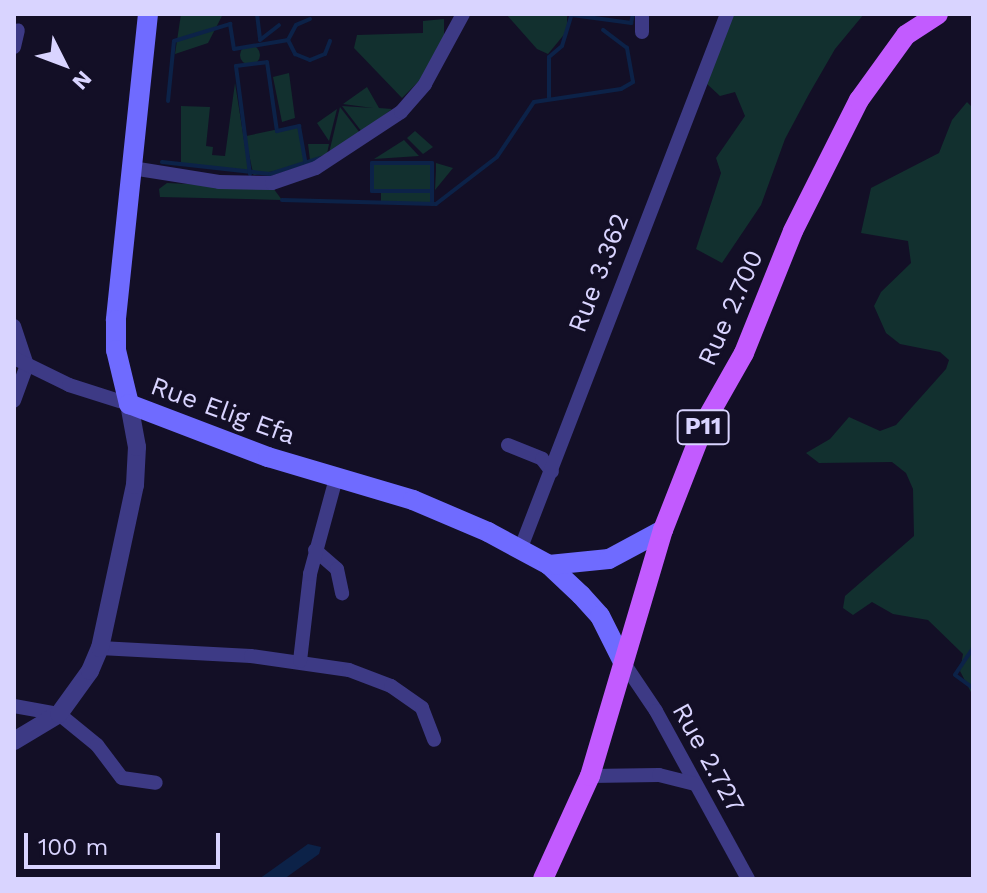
<!DOCTYPE html>
<style>
body{margin:0}
#map{position:relative;width:987px;height:893px;overflow:hidden;background:#130f26;font-family:"Work Sans",sans-serif}
div>[style]{position:absolute}
.green>*{inset:0;background:#12302f;transform-origin:0 0}
.round{border-radius:50%}
.water>*{inset:0;background:#0c2248}
.stream>*{height:4px;margin:-2px;padding:0 2px;transform-origin:2px;border-radius:2px;background:#0c2248}
.minor>*{height:14px;margin:-7px;padding:0 7px;transform-origin:7px;border-radius:7px;background:#3d3a85}
.tertiary>*{height:18px;margin:-9px;padding:0 9px;transform-origin:9px;border-radius:9px;background:#3d3a85}
.secondary>*{height:20px;margin:-10px;padding:0 10px;transform-origin:10px;border-radius:10px;background:#6f6bff}
.primary>*{height:20px;margin:-10px;padding:0 10px;transform-origin:10px;border-radius:10px;background:#c25bff}
span{translate:-50% -50%;white-space:nowrap;text-align:center;line-height:1.15;-webkit-text-stroke:6px #130f26;paint-order:stroke}
.shield-label span{padding:2px 6px;background:#130f26;border:2px solid;border-radius:6px;-webkit-text-stroke-width:0}
.shield-label{font-size:24px;color:#d9d4ff;font-weight:700}
.street-label{font-size:26px;color:#d9d4ff}
.frame{position:absolute;inset:0;border:16px solid #d9d4ff;pointer-events:none}
.north{position:absolute;left:24px;top:24px;width:80px;height:80px;-webkit-text-stroke:6px #130f26;paint-order:stroke;rotate:132deg;font-size:22px;font-weight:700;line-height:32px;text-align:center;color:#d9d4ff}
.north::after{content:'';display:block;margin:auto;width:28px;height:36px;background:#d9d4ff;clip-path:polygon(50% 0,100% 100%,50% 72%,0 100%)}
.scale{position:absolute;left:24px;top:833px;width:196px;height:36px;box-sizing:border-box;border:4px solid #d9d4ff;border-top:0;padding-left:10px;font-size:24px;line-height:28px;white-space:nowrap;color:#d9d4ff;-webkit-text-stroke:6px #130f26;paint-order:stroke}
</style>
<div id="map">
<div class="green">
<div style="clip-path:polygon(181px 14px,223px 14px,208px 43px,175px 54px)"></div>
<div style="clip-path:polygon(506px 14px,567px 14px,567px 31px,548px 54px,537px 49px)"></div>
<div style="clip-path:polygon(730px 14px,864px 14px,835px 49px,809px 94px,785px 139px,761px 205px,722px 263px,696px 249px,721px 173px,716px 158px,745px 116px,735px 92px,720px 96px,706px 83px)"></div>
<div style="clip-path:polygon(444px 19px,444px 37px,422px 78px,402px 98px,354px 48px,357px 35px,423px 33px,423px 21px)"></div>
<div class="round" style="left:240px;top:45px;width:20px;height:20px"></div>
<div style="clip-path:polygon(289px 73px,295px 118px,282px 122px,273px 77px)"></div>
<div style="clip-path:polygon(235px 83px,249px 172px,181px 164px,181px 106px,210px 107px,206px 146px,213px 147px,212px 155px,225px 156px)"></div>
<div style="clip-path:polygon(367px 87px,379px 108px,392px 109px,362px 132px,342px 106px,373px 108px,343px 104px)"></div>
<div style="clip-path:polygon(967px 102px,973px 108px,973px 696px,960px 671px,963px 654px,928px 620px,893px 614px,872px 602px,853px 615px,843px 608px,845px 596px,914px 536px,913px 489px,906px 473px,892px 462px,819px 463px,806px 453px,830px 439px,849px 417px,880px 431px,896px 425px,946px 369px,949px 360px,940px 352px,900px 344px,886px 333px,874px 306px,881px 292px,911px 263px,908px 241px,861px 233px,871px 188px,939px 153px,952px 120px)"></div>
<div style="clip-path:polygon(340px 107px,360px 133px,329px 153px)"></div>
<div style="clip-path:polygon(337px 109px,329px 141px,317px 123px)"></div>
<div style="left:298px;top:125px;width:40px;height:54px;rotate:78deg"></div>
<div style="clip-path:polygon(415px 131px,433px 147px,423px 154px,407px 138px)"></div>
<div style="clip-path:polygon(404px 140px,419px 156px,374px 159px)"></div>
<div style="clip-path:polygon(308px 144px,329px 144px,327px 154px,310px 160px)"></div>
<div style="clip-path:polygon(372px 163px,432px 163px,432px 191px,402px 191px,430px 192px,430px 203px,381px 202px,381px 191px,372px 191px)"></div>
<div style="clip-path:polygon(436px 163px,453px 168px,435px 190px,436px 170px)"></div>
<div style="clip-path:polygon(167px 183px,273px 188px,282px 200px,160px 197px,159px 189px)"></div>
</div>
<div class="water">
<div style="clip-path:polygon(308px 844px,321px 847px,319px 854px,284px 879px,259px 879px)"></div>
</div>
<div class="stream">
<div style="left:257px;top:14px;width:26px;rotate:83deg"></div>
<div style="left:260px;top:40px;width:24px;rotate:-38deg"></div>
<div style="left:572px;top:15px;width:60px;rotate:7.7deg"></div>
<div style="left:631px;top:23px;width:9px;rotate:-77deg"></div>
<div style="left:310px;top:19px;width:15px;rotate:157deg"></div>
<div style="left:296px;top:25px;width:17px;rotate:118deg"></div>
<div style="left:288px;top:40px;width:16px;rotate:63deg"></div>
<div style="left:295px;top:54px;width:16px;rotate:22deg"></div>
<div style="left:310px;top:60px;width:16px;rotate:-22deg"></div>
<div style="left:325px;top:54px;width:14px;rotate:-69deg"></div>
<div style="left:549px;top:99px;width:42px;rotate:-90deg"></div>
<div style="left:549px;top:57px;width:17px;rotate:-40deg"></div>
<div style="left:562px;top:46px;width:34px;rotate:-73deg"></div>
<div style="left:168px;top:101px;width:60px;rotate:-84.3deg"></div>
<div style="left:174px;top:41px;width:59px;rotate:-16.9deg"></div>
<div style="left:230px;top:24px;width:25px;rotate:81deg"></div>
<div style="left:234px;top:49px;width:55px;rotate:-9.5deg"></div>
<div style="left:162px;top:162px;width:109px;rotate:6.3deg"></div>
<div style="left:270px;top:174px;width:52px;rotate:-17.7deg"></div>
<div style="left:250px;top:174px;width:109px;rotate:-97.4deg"></div>
<div style="left:236px;top:66px;width:31px;rotate:-7deg"></div>
<div style="left:267px;top:62px;width:70px;rotate:81.8deg"></div>
<div style="left:277px;top:131px;width:23px;rotate:-13deg"></div>
<div style="left:299px;top:126px;width:39px;rotate:80deg"></div>
<div style="left:431px;top:191px;width:59px;rotate:180deg"></div>
<div style="left:372px;top:191px;width:28px;rotate:-90deg"></div>
<div style="left:372px;top:163px;width:60px"></div>
<div style="left:432px;top:163px;width:41px;rotate:90deg"></div>
<div style="left:282px;top:200px;width:154px;rotate:1.5deg"></div>
<div style="left:436px;top:204px;width:77px;rotate:-37.6deg"></div>
<div style="left:497px;top:157px;width:66px;rotate:-56.1deg"></div>
<div style="left:534px;top:102px;width:88px;rotate:-8.5deg"></div>
<div style="left:621px;top:89px;width:14px;rotate:-30deg"></div>
<div style="left:633px;top:82px;width:35px;rotate:-100deg"></div>
<div style="left:627px;top:48px;width:30px;rotate:-143deg"></div>
<div style="left:973px;top:648px;width:32px;rotate:124deg"></div>
<div style="left:955px;top:675px;width:22px;rotate:36deg"></div>
</div>
<div class="minor">
<div style="left:642px;top:32px;width:18px;rotate:-90deg"></div>
<div style="left:14px;top:47px;width:17px;rotate:-77deg"></div>
<div style="left:132px;top:168px;width:88px;rotate:9.1deg"></div>
<div style="left:219px;top:182px;width:53px;rotate:1.1deg"></div>
<div style="left:272px;top:183px;width:46px;rotate:-18.8deg"></div>
<div style="left:316px;top:168px;width:102px;rotate:-33.4deg"></div>
<div style="left:401px;top:112px;width:37px;rotate:-49deg"></div>
<div style="left:425px;top:84px;width:80px;rotate:-61.5deg"></div>
<div style="left:14px;top:326px;width:41px;rotate:71.6deg"></div>
<div style="left:27px;top:365px;width:38px;rotate:110deg"></div>
<div style="left:14px;top:358px;width:61px;rotate:26.1deg"></div>
<div style="left:69px;top:385px;width:63px;rotate:17.6deg"></div>
<div style="left:508px;top:445px;width:37px;rotate:22deg"></div>
<div style="left:542px;top:459px;width:16px;rotate:52deg"></div>
<div style="left:315px;top:550px;width:29px;rotate:41deg"></div>
<div style="left:337px;top:569px;width:25px;rotate:78deg"></div>
<div style="left:520px;top:550px;width:575px;rotate:-68.88deg"></div>
<div style="left:100px;top:648px;width:151px;rotate:3deg"></div>
<div style="left:251px;top:656px;width:99px;rotate:8.1deg"></div>
<div style="left:349px;top:670px;width:45px;rotate:20.9deg"></div>
<div style="left:391px;top:686px;width:38px;rotate:35deg"></div>
<div style="left:422px;top:708px;width:34px;rotate:69deg"></div>
<div style="left:300px;top:661px;width:88px;rotate:-83.4deg"></div>
<div style="left:310px;top:574px;width:99px;rotate:-74.8deg"></div>
<div style="left:623px;top:662px;width:59px;rotate:56deg"></div>
<div style="left:656px;top:711px;width:192px;rotate:61.3deg"></div>
<div style="left:14px;top:706px;width:46px;rotate:10.1deg"></div>
<div style="left:59px;top:714px;width:49px;rotate:39.2deg"></div>
<div style="left:97px;top:745px;width:41px;rotate:52.9deg"></div>
<div style="left:122px;top:778px;width:34px;rotate:8deg"></div>
<div style="left:590px;top:776px;width:69px;rotate:-0.8deg"></div>
<div style="left:659px;top:775px;width:37px;rotate:14deg"></div>
</div>
<div class="tertiary">
<div style="left:14px;top:741px;width:52px;rotate:-31deg"></div>
<div style="left:59px;top:714px;width:53px;rotate:-54.2deg"></div>
<div style="left:90px;top:671px;width:25px;rotate:-67deg"></div>
<div style="left:100px;top:648px;width:167px;rotate:-77.9deg"></div>
<div style="left:135px;top:485px;width:38px;rotate:-87deg"></div>
<div style="left:137px;top:447px;width:44px;rotate:-100.5deg"></div>
</div>
<div class="secondary">
<div style="left:148px;top:14px;width:308px;rotate:96deg"></div>
<div style="left:116px;top:320px;width:30px;rotate:90deg"></div>
<div style="left:116px;top:350px;width:56px;rotate:76.5deg"></div>
<div style="left:129px;top:404px;width:149px;rotate:20.9deg"></div>
<div style="left:268px;top:457px;width:151px;rotate:16.5deg"></div>
<div style="left:413px;top:500px;width:82px;rotate:23.1deg"></div>
<div style="left:488px;top:532px;width:69px;rotate:28.4deg"></div>
<div style="left:549px;top:565px;width:44px;rotate:43.2deg"></div>
<div style="left:581px;top:595px;width:28px;rotate:48deg"></div>
<div style="left:600px;top:616px;width:51px;rotate:63.4deg"></div>
<div style="left:549px;top:565px;width:60px;rotate:-5.7deg"></div>
<div style="left:609px;top:559px;width:61px;rotate:-28.2deg"></div>
</div>
<div class="primary">
<div style="left:543px;top:879px;width:113px;rotate:-65.5deg"></div>
<div style="left:590px;top:776px;width:257px;rotate:-73.5deg"></div>
<div style="left:663px;top:530px;width:118px;rotate:-68.6deg"></div>
<div style="left:706px;top:420px;width:77px;rotate:-60.4deg"></div>
<div style="left:744px;top:353px;width:131px;rotate:-68.1deg"></div>
<div style="left:793px;top:231px;width:147px;rotate:-63.3deg"></div>
<div style="left:859px;top:100px;width:80px;rotate:-54.1deg"></div>
<div style="left:906px;top:35px;width:38px;rotate:-33deg"></div>
</div>
<div class="shield-label">
<span style="left:703px;top:427px">P11</span>
</div>
<div class="street-label">
<span style="left:599px;top:273px;rotate:-69deg">Rue 3.362</span>
<span style="left:731px;top:308px;rotate:-66deg">Rue 2.700</span>
<span style="left:223px;top:411px;rotate:20deg">Rue Elig Efa</span>
<span style="left:708px;top:758px;rotate:61deg">Rue 2.727</span>
</div>
<div class="frame"></div>
<div class="north">N</div>
<div class="scale">100 m</div>
</div>
